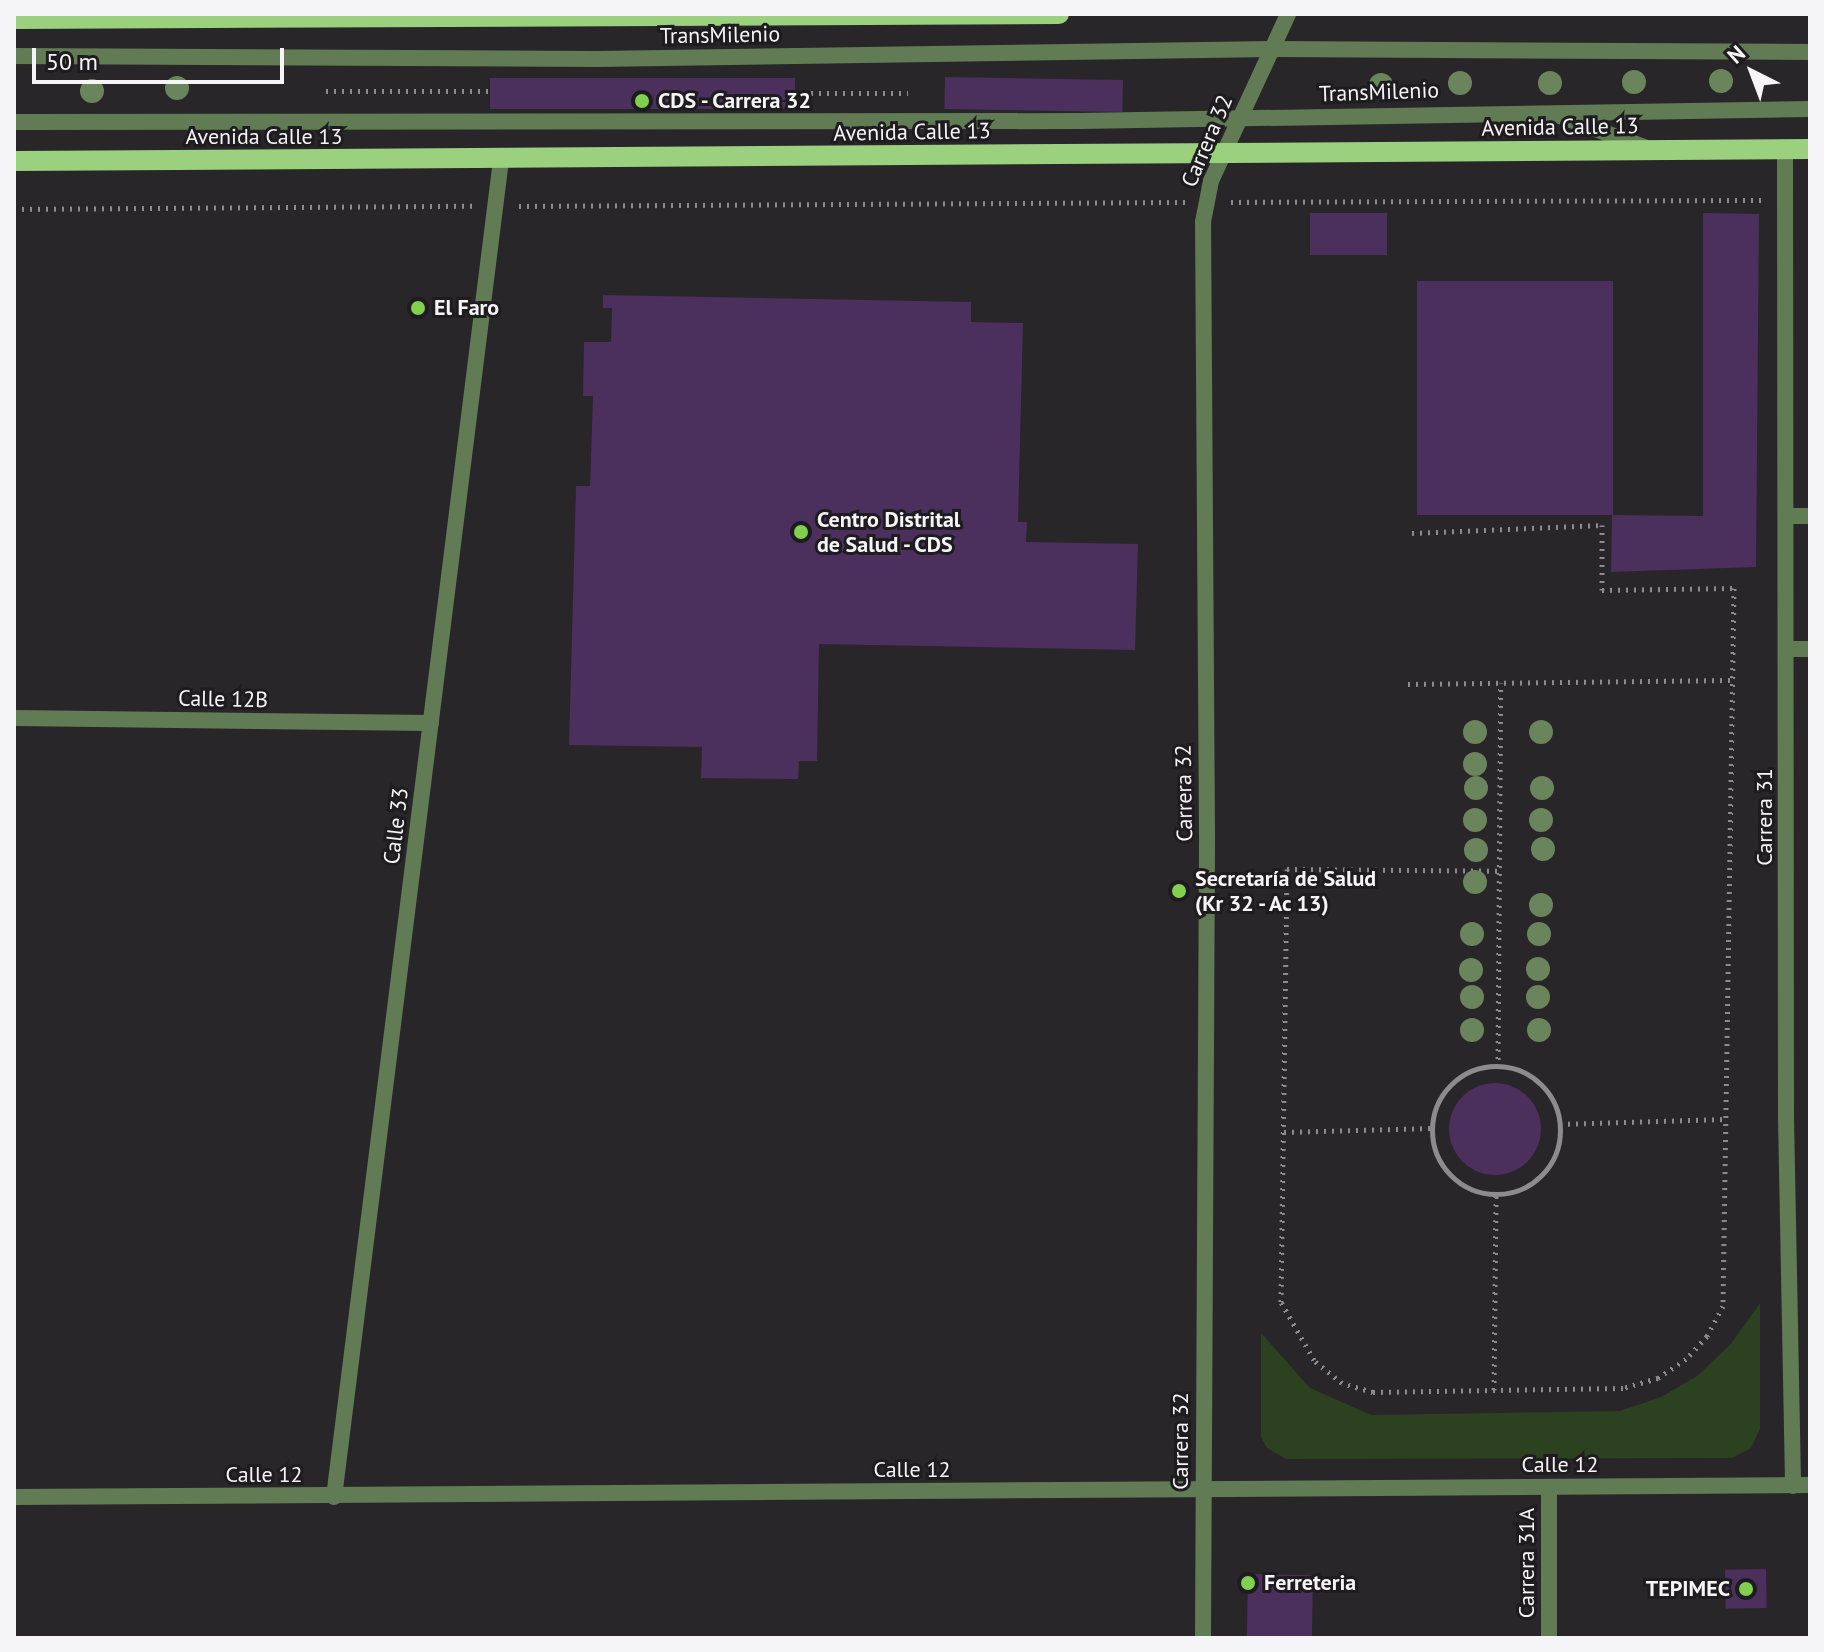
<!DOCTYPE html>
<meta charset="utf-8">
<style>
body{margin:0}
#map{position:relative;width:1824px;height:1652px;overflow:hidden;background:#282629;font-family:"PT Sans",sans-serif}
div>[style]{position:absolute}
.green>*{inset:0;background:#2c4120}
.building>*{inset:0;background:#4b2f5d;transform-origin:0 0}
.round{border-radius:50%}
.path>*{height:5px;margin-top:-2.5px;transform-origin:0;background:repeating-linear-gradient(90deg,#8d8b8e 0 2px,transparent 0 8px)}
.path>.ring{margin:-2.5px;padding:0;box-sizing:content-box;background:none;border:5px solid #8d8b8e;border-radius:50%}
.service>*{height:16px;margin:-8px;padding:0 8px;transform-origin:8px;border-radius:8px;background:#617b54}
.minor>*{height:16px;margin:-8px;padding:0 8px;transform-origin:8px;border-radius:8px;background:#617b54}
.tertiary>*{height:16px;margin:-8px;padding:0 8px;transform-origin:8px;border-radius:8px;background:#617b54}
.primary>*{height:20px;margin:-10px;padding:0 10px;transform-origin:10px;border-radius:10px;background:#9bd07e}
.trees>*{width:24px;height:24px;margin:-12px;border-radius:50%;background:#6a845c}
.dots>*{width:22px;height:22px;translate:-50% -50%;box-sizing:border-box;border:4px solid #1e1c1f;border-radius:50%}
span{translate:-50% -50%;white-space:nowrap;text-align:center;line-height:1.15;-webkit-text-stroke:6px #1e1c1f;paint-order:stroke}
.street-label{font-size:22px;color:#f5f4f6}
.poi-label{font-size:22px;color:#f5f4f6;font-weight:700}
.left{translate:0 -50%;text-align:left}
.right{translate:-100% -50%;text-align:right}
.frame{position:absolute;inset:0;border:16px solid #f5f4f6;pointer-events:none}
.north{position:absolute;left:1712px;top:32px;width:80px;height:80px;-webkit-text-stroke:6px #1e1c1f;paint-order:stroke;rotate:318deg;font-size:22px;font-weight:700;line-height:32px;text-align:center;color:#f5f4f6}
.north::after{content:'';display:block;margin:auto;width:28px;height:36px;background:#f5f4f6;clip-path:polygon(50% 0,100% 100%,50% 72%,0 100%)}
.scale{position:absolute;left:32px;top:48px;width:252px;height:36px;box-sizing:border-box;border:4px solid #f5f4f6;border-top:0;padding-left:10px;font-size:24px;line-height:28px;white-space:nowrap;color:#f5f4f6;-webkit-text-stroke:6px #1e1c1f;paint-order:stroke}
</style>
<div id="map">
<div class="green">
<div style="clip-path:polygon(1760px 1303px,1760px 1429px,1751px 1448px,1732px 1458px,1286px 1459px,1267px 1448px,1261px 1437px,1261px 1333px,1310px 1388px,1371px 1415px,1620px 1411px,1661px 1397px,1697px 1376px,1731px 1344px)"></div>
</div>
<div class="building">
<div style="left:945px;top:77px;width:178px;height:32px;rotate:1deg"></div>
<div style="left:490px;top:78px;width:305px;height:31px"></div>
<div style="left:1310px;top:213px;width:77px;height:42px"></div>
<div style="clip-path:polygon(1703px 213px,1759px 214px,1756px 567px,1611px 572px,1612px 515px,1703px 516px)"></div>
<div style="left:1613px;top:281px;width:234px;height:196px;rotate:90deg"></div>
<div style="clip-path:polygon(603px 295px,971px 302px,971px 322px,1023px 323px,1018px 522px,1027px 522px,1026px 542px,1138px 544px,1135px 650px,819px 644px,817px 761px,799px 761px,798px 779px,701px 778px,702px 747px,569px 745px,576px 486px,590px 486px,593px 396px,583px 396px,584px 342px,611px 342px,612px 308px,603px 308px)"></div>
<div class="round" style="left:1449px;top:1083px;width:92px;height:92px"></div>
<div style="left:1766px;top:1569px;width:39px;height:41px;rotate:89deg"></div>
<div style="left:1248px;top:1574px;width:65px;height:62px;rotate:1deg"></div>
</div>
<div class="path">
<div style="left:326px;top:91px;width:163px"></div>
<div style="left:795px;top:93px;width:113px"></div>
<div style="left:1231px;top:202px;width:530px;rotate:-0.22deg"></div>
<div style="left:519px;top:206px;width:666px;rotate:-0.34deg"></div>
<div style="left:14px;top:209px;width:459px;rotate:-0.4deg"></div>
<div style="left:1412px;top:533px;width:190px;rotate:-2.4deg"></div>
<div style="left:1602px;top:525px;width:65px;rotate:90deg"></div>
<div style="left:1602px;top:590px;width:132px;rotate:-0.9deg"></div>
<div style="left:1734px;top:588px;width:718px;rotate:90.88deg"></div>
<div style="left:1723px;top:1306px;width:34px;rotate:118deg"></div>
<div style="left:1707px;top:1336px;width:31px;rotate:132deg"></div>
<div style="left:1686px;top:1359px;width:34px;rotate:146deg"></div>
<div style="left:1658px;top:1378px;width:36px;rotate:164deg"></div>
<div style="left:1623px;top:1388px;width:250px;rotate:179.1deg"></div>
<div style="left:1373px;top:1392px;width:32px;rotate:-164deg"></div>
<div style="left:1342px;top:1383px;width:36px;rotate:-141deg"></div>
<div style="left:1314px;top:1360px;width:67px;rotate:-119.6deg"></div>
<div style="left:1281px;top:1302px;width:433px;rotate:-89.2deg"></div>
<div style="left:1287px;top:869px;width:213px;rotate:0.5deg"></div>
<div style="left:1408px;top:684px;width:324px;rotate:-0.7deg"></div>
<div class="ring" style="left:1432px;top:1066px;width:123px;height:123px"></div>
<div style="left:1498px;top:1067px;width:384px;rotate:-89.6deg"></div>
<div style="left:1560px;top:1124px;width:165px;rotate:-1.7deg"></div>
<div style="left:1284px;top:1132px;width:149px;rotate:-1.5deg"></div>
<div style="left:1494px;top:1390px;width:197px;rotate:-89.4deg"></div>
</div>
<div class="service">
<div style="left:14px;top:56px;width:583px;rotate:0.29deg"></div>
<div style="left:597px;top:59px;width:675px;rotate:-0.85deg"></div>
<div style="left:1272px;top:49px;width:538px;rotate:0.32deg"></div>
<div style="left:1557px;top:115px;width:93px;rotate:20.2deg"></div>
<div style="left:14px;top:122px;width:1066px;rotate:-0.05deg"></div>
<div style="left:1080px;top:121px;width:730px;rotate:-0.94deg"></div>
<div style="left:1787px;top:516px;width:23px"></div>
</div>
<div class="minor">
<div style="left:1785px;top:149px;width:968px;rotate:89.94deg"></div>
<div style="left:1786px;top:1117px;width:369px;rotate:88.9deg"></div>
<div style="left:1788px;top:649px;width:22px"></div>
<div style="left:14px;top:718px;width:417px;rotate:0.7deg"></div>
<div style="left:334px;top:1497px;width:1347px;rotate:-82.88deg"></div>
<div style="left:1549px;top:1638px;width:151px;rotate:-90deg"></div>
</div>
<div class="tertiary">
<div style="left:14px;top:1497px;width:1796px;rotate:-0.38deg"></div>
<div style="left:1203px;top:1638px;width:803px;rotate:-89.71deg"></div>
<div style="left:1207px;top:835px;width:613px;rotate:-90.37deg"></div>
<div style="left:1203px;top:222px;width:42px;rotate:-79deg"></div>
<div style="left:1211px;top:181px;width:184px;rotate:-65.2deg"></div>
</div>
<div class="primary">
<div style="left:14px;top:19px;width:1045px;rotate:-0.27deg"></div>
<div style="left:14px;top:161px;width:1796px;rotate:-0.38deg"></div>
</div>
<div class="trees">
<div style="left:1721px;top:81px"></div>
<div style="left:1634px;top:82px"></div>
<div style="left:1460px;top:83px"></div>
<div style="left:1550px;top:83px"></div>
<div style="left:1381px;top:85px"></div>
<div style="left:177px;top:88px"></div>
<div style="left:92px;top:91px"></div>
<div style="left:1475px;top:732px"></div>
<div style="left:1541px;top:732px"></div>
<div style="left:1475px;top:764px"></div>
<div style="left:1476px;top:788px"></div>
<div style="left:1542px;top:788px"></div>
<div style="left:1475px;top:820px"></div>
<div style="left:1541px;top:820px"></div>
<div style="left:1543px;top:849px"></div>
<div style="left:1476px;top:850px"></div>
<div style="left:1475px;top:882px"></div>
<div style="left:1541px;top:905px"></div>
<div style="left:1472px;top:934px"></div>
<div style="left:1539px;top:934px"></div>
<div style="left:1538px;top:969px"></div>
<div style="left:1471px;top:970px"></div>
<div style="left:1472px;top:997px"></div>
<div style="left:1538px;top:997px"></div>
<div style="left:1472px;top:1030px"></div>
<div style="left:1539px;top:1030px"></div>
</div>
<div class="dots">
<div style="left:642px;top:101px;background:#82d050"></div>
<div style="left:418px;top:308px;background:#82d050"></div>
<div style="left:801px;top:532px;background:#82d050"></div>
<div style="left:1179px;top:891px;background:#82d050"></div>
<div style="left:1248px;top:1583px;background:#82d050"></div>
<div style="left:1746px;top:1589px;background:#82d050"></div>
</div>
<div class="street-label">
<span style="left:720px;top:35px;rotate:-1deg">TransMilenio</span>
<span style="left:1379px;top:92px;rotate:-2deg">TransMilenio</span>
<span style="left:1560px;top:127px;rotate:-1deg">Avenida Calle 13</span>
<span style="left:912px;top:132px;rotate:-1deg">Avenida Calle 13</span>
<span style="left:264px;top:137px">Avenida Calle 13</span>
<span style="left:1207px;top:141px;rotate:-67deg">Carrera 32</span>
<span style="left:223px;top:699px;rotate:1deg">Calle 12B</span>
<span style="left:1184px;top:793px;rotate:-91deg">Carrera 32</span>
<span style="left:1765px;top:817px;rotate:-90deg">Carrera 31</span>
<span style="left:396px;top:826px;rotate:-83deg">Calle 33</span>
<span style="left:1181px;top:1441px;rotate:-90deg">Carrera 32</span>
<span style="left:1560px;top:1465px">Calle 12</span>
<span style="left:912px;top:1470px">Calle 12</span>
<span style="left:264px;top:1475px">Calle 12</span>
<span style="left:1527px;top:1563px;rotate:-90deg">Carrera 31A</span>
</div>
<div class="poi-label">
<span class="left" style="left:658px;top:101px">CDS - Carrera 32</span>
<span class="left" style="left:434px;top:308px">El Faro</span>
<span class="left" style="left:817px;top:532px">Centro Distrital<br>de Salud - CDS</span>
<span class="left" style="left:1195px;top:891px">Secretaría de Salud<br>(Kr 32 - Ac 13)</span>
<span class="left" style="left:1264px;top:1583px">Ferreteria</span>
<span class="right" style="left:1730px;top:1589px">TEPIMEC</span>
</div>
<div class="frame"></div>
<div class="north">N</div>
<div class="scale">50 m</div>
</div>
